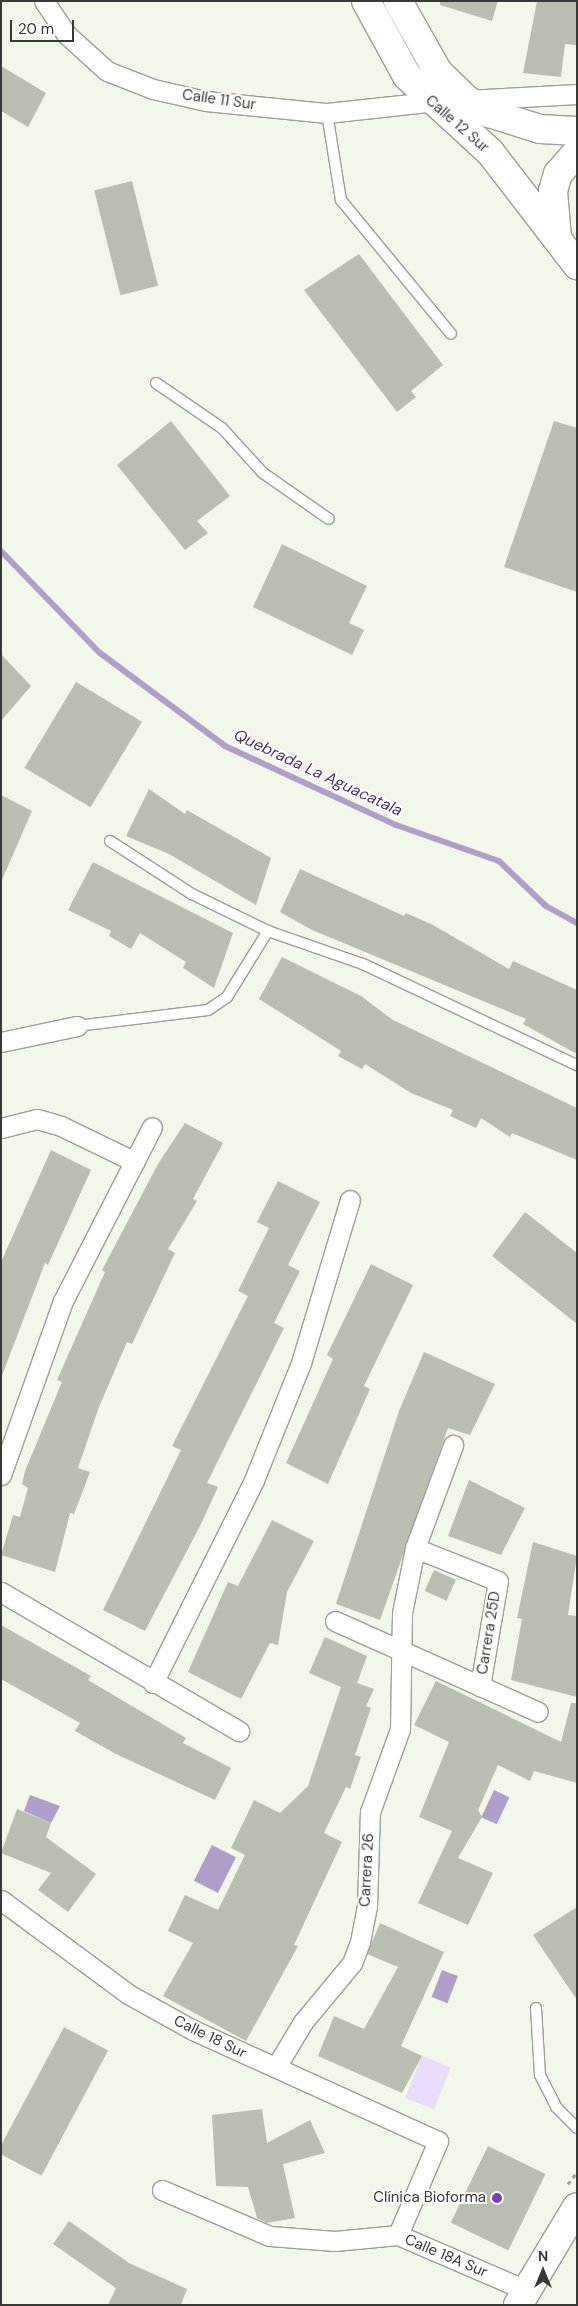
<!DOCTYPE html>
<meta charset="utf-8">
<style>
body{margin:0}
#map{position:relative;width:578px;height:2306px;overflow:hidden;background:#f1f8e9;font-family:"DM Sans",sans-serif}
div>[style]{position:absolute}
.green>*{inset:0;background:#e8dbfc;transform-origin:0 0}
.water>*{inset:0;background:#af9dca;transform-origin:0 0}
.stream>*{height:6px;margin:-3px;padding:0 3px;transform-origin:3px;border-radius:3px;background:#af9dca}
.building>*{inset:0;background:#b8bfb1;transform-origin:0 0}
.path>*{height:3px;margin-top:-1.5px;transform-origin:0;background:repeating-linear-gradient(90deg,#a1a69b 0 4px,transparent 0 8px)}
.roads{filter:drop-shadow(1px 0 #9aa093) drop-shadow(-1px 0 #9aa093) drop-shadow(0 1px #9aa093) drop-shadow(0 -1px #9aa093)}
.service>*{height:10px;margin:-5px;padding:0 5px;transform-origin:5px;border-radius:5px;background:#fff}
.minor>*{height:19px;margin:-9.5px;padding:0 9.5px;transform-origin:9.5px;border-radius:9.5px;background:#fff}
.secondary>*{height:28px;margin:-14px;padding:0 14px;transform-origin:14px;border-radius:14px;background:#fff}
.dots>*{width:14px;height:14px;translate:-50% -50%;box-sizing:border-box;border:2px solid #fff;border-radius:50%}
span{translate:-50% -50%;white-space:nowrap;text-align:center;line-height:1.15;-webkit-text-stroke:4px #fff;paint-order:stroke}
.street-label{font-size:15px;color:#373a34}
.poi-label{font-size:15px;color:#373a34}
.right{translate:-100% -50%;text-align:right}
.water-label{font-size:16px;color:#4f356e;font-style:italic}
.frame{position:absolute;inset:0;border:2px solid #373a34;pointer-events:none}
.north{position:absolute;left:518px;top:2246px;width:50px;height:50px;-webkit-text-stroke:4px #fff;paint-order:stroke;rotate:0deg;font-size:14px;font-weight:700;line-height:20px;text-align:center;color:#373a34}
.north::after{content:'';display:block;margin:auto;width:18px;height:22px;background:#373a34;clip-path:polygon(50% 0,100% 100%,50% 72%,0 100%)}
.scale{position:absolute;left:10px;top:20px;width:64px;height:22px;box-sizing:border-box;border:2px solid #373a34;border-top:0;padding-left:6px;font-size:15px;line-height:18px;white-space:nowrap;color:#373a34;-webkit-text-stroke:4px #fff;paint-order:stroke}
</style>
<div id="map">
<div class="green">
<div style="left:422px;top:2056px;width:31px;height:45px;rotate:22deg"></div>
</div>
<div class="water">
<div style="left:494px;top:1790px;width:17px;height:30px;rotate:25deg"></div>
<div style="clip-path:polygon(30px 1795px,60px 1806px,51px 1823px,24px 1811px)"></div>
<div style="left:212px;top:1845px;width:27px;height:40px;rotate:27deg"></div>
<div style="left:442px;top:1970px;width:17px;height:29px;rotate:21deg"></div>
</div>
<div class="stream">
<div style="left:1px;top:551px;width:142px;rotate:45.9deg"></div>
<div style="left:100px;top:653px;width:156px;rotate:36.6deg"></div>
<div style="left:225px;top:746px;width:188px;rotate:24.8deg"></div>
<div style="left:396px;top:825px;width:109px;rotate:19.3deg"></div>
<div style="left:499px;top:861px;width:65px;rotate:43.8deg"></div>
<div style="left:546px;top:906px;width:35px;rotate:29deg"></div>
</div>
<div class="building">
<div style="clip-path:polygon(440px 1px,498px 1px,492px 21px,440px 5px)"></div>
<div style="clip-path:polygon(537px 1px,577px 1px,577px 45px,565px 44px,561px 77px,523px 73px)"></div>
<div style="clip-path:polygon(1px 66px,46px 93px,28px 127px,1px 111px)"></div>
<div style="left:132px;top:181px;width:108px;height:39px;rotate:76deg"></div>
<div style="clip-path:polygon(359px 254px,443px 365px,411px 391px,416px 397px,397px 412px,304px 290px)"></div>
<div style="clip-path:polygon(171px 421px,230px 496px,197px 521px,208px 533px,185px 550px,117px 465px)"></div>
<div style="clip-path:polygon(554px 421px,577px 428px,577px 592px,504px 567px)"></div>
<div style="clip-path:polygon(282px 544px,367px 586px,349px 623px,364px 630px,352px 655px,253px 607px)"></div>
<div style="clip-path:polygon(1px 654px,31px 686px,1px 721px)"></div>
<div style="left:76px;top:682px;width:77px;height:100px;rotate:31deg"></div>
<div style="clip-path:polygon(149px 789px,185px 814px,187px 810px,271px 858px,256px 905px,169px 854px,126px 836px)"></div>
<div style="clip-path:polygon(1px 795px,32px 811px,1px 882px)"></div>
<div style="clip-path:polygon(93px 862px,233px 933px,214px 988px,183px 968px,186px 962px,140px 933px,131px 949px,109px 936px,111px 931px,68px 910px)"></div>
<div style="clip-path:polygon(300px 869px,404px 916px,406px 913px,433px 925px,509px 969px,513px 961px,577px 990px,577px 1054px,523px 1024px,526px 1019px,312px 930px,280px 912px)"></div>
<div style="clip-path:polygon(282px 957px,361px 996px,393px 1020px,577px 1108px,577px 1160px,512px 1133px,510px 1137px,481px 1118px,476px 1128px,450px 1116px,453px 1110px,411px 1093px,365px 1064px,362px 1069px,338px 1056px,341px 1051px,259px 999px)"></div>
<div style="clip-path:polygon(185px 1123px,223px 1143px,193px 1199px,197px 1201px,168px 1249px,175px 1253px,132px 1344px,127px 1342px,99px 1407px,78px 1468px,90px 1472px,74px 1514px,70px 1513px,55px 1572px,1px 1555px,13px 1515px,20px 1517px,28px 1488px,22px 1484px,25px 1471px,62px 1382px,57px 1380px,105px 1272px,102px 1270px,158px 1164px)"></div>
<div style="clip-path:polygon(51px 1150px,91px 1170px,48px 1265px,45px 1263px,1px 1378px,1px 1262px)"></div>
<div style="clip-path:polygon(278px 1181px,320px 1202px,288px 1265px,300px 1271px,274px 1323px,284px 1328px,207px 1483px,218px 1487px,200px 1526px,145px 1631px,103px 1610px,181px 1450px,172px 1446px,248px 1296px,238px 1291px,269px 1228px,257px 1222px)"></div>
<div style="clip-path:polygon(525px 1212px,577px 1253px,577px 1324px,492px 1256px)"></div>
<div style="clip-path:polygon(371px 1264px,413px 1285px,364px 1386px,370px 1389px,328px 1484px,286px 1463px,333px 1359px,327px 1355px)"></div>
<div style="clip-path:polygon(424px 1352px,495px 1384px,470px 1435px,448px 1428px,380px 1620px,336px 1604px,399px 1411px)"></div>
<div style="clip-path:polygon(469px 1480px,525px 1508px,501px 1555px,448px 1536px)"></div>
<div style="clip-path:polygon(272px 1520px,314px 1541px,287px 1592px,278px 1645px,270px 1643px,241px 1699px,188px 1672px,228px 1582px,238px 1586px)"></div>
<div style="clip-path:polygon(533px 1542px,577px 1556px,568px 1615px,577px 1616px,577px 1697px,511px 1680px,522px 1619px,517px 1618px)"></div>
<div style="left:434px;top:1570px;width:24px;height:23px;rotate:24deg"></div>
<div style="clip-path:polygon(1px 1625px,91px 1676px,88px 1680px,186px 1738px,183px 1743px,231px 1768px,215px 1800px,116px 1754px,75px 1731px,80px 1723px,1px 1679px)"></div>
<div style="clip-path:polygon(325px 1637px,367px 1656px,357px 1683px,374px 1689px,366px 1706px,371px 1708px,355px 1755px,361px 1757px,350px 1789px,346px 1787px,324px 1833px,342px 1842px,294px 1945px,298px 1946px,246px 2041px,163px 1996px,193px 1943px,168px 1931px,185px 1895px,218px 1910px,245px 1855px,231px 1848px,254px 1800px,280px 1813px,308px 1786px,341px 1687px,309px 1673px)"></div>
<div style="clip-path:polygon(436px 1681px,561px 1742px,571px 1703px,577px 1703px,577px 1783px,534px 1771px,530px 1781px,498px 1765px,478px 1810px,482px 1817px,458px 1858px,493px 1873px,468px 1925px,418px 1903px,452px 1831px,419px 1817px,449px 1742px,414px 1725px)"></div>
<div style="clip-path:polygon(17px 1809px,51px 1823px,46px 1837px,96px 1874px,68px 1912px,38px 1890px,51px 1873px,1px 1853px)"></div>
<div style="clip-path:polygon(577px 1907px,577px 2000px,533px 1935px)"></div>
<div style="clip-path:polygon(380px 1923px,444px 1952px,401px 2046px,422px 2056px,402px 2093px,318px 2056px,334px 2016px,364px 2029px,398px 1967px,367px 1954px)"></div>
<div style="left:64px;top:2027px;width:50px;height:142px;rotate:28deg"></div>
<div style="clip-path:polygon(262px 2109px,267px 2143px,310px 2120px,325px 2153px,283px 2164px,295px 2218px,267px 2223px,257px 2218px,248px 2187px,216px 2186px,212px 2115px)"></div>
<div style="left:488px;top:2146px;width:64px;height:85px;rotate:26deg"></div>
<div style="clip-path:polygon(69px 2221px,129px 2263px,187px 2289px,181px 2305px,108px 2305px,116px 2288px,53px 2244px)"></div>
</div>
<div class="path">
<div style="left:568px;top:2184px;width:15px;rotate:-53deg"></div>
</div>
<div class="roads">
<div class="service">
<div style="left:327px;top:113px;width:88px;rotate:80.9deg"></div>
<div style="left:341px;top:200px;width:173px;rotate:50.6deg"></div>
<div style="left:156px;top:383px;width:80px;rotate:34.3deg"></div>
<div style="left:222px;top:428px;width:61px;rotate:47.7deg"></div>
<div style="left:263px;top:473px;width:80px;rotate:34.9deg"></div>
<div style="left:110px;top:841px;width:98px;rotate:32.9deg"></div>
<div style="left:192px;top:894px;width:85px;rotate:26deg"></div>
<div style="left:268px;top:931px;width:101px;rotate:19.2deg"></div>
<div style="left:363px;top:964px;width:237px;rotate:25.3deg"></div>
<div style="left:77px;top:1026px;width:132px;rotate:-7deg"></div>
<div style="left:208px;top:1010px;width:23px;rotate:-34deg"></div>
<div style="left:227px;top:997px;width:78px;rotate:-58.2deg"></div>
<div style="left:536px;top:2008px;width:67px;rotate:86.6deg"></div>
<div style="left:540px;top:2075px;width:36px;rotate:63deg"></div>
<div style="left:556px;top:2107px;width:30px;rotate:45deg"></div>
</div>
<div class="minor">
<div style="left:44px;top:1px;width:40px;rotate:56deg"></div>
<div style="left:66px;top:34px;width:55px;rotate:42.1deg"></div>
<div style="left:107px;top:71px;width:49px;rotate:21.4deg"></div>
<div style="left:153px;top:89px;width:54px;rotate:12.8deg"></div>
<div style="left:206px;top:101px;width:122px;rotate:5.7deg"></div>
<div style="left:327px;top:113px;width:103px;rotate:-6.2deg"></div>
<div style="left:467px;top:100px;width:110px;rotate:-3.1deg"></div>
<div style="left:1px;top:1042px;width:78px;rotate:-11.9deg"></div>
<div style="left:1px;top:1128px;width:37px;rotate:-14deg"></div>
<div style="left:37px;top:1119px;width:25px;rotate:16deg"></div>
<div style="left:61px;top:1126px;width:82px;rotate:25.9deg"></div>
<div style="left:1px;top:1475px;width:185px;rotate:-70.4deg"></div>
<div style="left:63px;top:1301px;width:195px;rotate:-62.9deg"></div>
<div style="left:415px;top:1548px;width:89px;rotate:21.7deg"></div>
<div style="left:498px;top:1581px;width:107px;rotate:99.7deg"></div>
<div style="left:1px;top:1592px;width:276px;rotate:30.3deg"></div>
<div style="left:335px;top:1621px;width:222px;rotate:24.1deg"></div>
<div style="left:153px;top:1683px;width:227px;rotate:-63.5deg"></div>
<div style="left:254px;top:1480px;width:126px;rotate:-68.1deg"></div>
<div style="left:301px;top:1363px;width:170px;rotate:-73.3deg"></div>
<div style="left:1px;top:1900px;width:158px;rotate:36.5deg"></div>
<div style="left:128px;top:1994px;width:74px;rotate:29deg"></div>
<div style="left:193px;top:2030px;width:269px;rotate:24.4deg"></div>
<div style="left:438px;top:2141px;width:102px;rotate:113.1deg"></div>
<div style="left:276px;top:2067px;width:52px;rotate:-59deg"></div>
<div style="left:303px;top:2022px;width:77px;rotate:-50.3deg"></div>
<div style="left:352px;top:1963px;width:22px;rotate:-69deg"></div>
<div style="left:360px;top:1942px;width:37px;rotate:-79deg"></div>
<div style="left:367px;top:1906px;width:94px;rotate:-88.2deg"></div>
<div style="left:370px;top:1812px;width:88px;rotate:-70.1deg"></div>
<div style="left:400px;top:1729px;width:116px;rotate:-89deg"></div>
<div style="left:402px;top:1613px;width:66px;rotate:-78.7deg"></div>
<div style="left:415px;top:1548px;width:110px;rotate:-69.7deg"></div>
<div style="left:162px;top:2190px;width:117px;rotate:23.1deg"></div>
<div style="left:270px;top:2236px;width:65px;rotate:4.4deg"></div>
<div style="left:335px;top:2241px;width:63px;rotate:-5.4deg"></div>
<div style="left:398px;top:2235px;width:139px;rotate:23.3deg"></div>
</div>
<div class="secondary">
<div style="left:366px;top:1px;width:85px;rotate:61.3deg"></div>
<div style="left:407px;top:76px;width:113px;rotate:42.5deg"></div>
<div style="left:490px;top:152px;width:143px;rotate:52.4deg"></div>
<div style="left:398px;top:1px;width:81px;rotate:60.6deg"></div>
<div style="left:438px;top:72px;width:40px;rotate:44deg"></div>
<div style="left:467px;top:100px;width:26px;rotate:31deg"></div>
<div style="left:489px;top:113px;width:53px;rotate:17.4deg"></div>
<div style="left:540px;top:129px;width:37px;rotate:3deg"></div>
<div style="left:557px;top:237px;width:46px;rotate:-95deg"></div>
<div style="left:553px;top:191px;width:18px;rotate:-74deg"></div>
<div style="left:558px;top:174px;width:29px;rotate:-49deg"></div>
<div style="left:518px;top:2305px;width:114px;rotate:-59deg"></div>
</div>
</div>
<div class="dots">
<div style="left:497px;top:2198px;background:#7c41b7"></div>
</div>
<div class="street-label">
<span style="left:219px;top:100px;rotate:8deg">Calle 11 Sur</span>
<span style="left:457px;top:124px;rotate:41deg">Calle 12 Sur</span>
<span style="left:489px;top:1633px;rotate:-81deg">Carrera 25D</span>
<span style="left:367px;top:1870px;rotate:-87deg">Carrera 26</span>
<span style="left:210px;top:2037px;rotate:26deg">Calle 18 Sur</span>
<span style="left:446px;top:2256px;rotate:23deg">Calle 18A Sur</span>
</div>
<div class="poi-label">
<span class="right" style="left:486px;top:2198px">Clínica Bioforma</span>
</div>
<div class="water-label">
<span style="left:318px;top:773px;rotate:25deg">Quebrada La Aguacatala</span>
</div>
<div class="frame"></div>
<div class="north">N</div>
<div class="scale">20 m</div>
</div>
